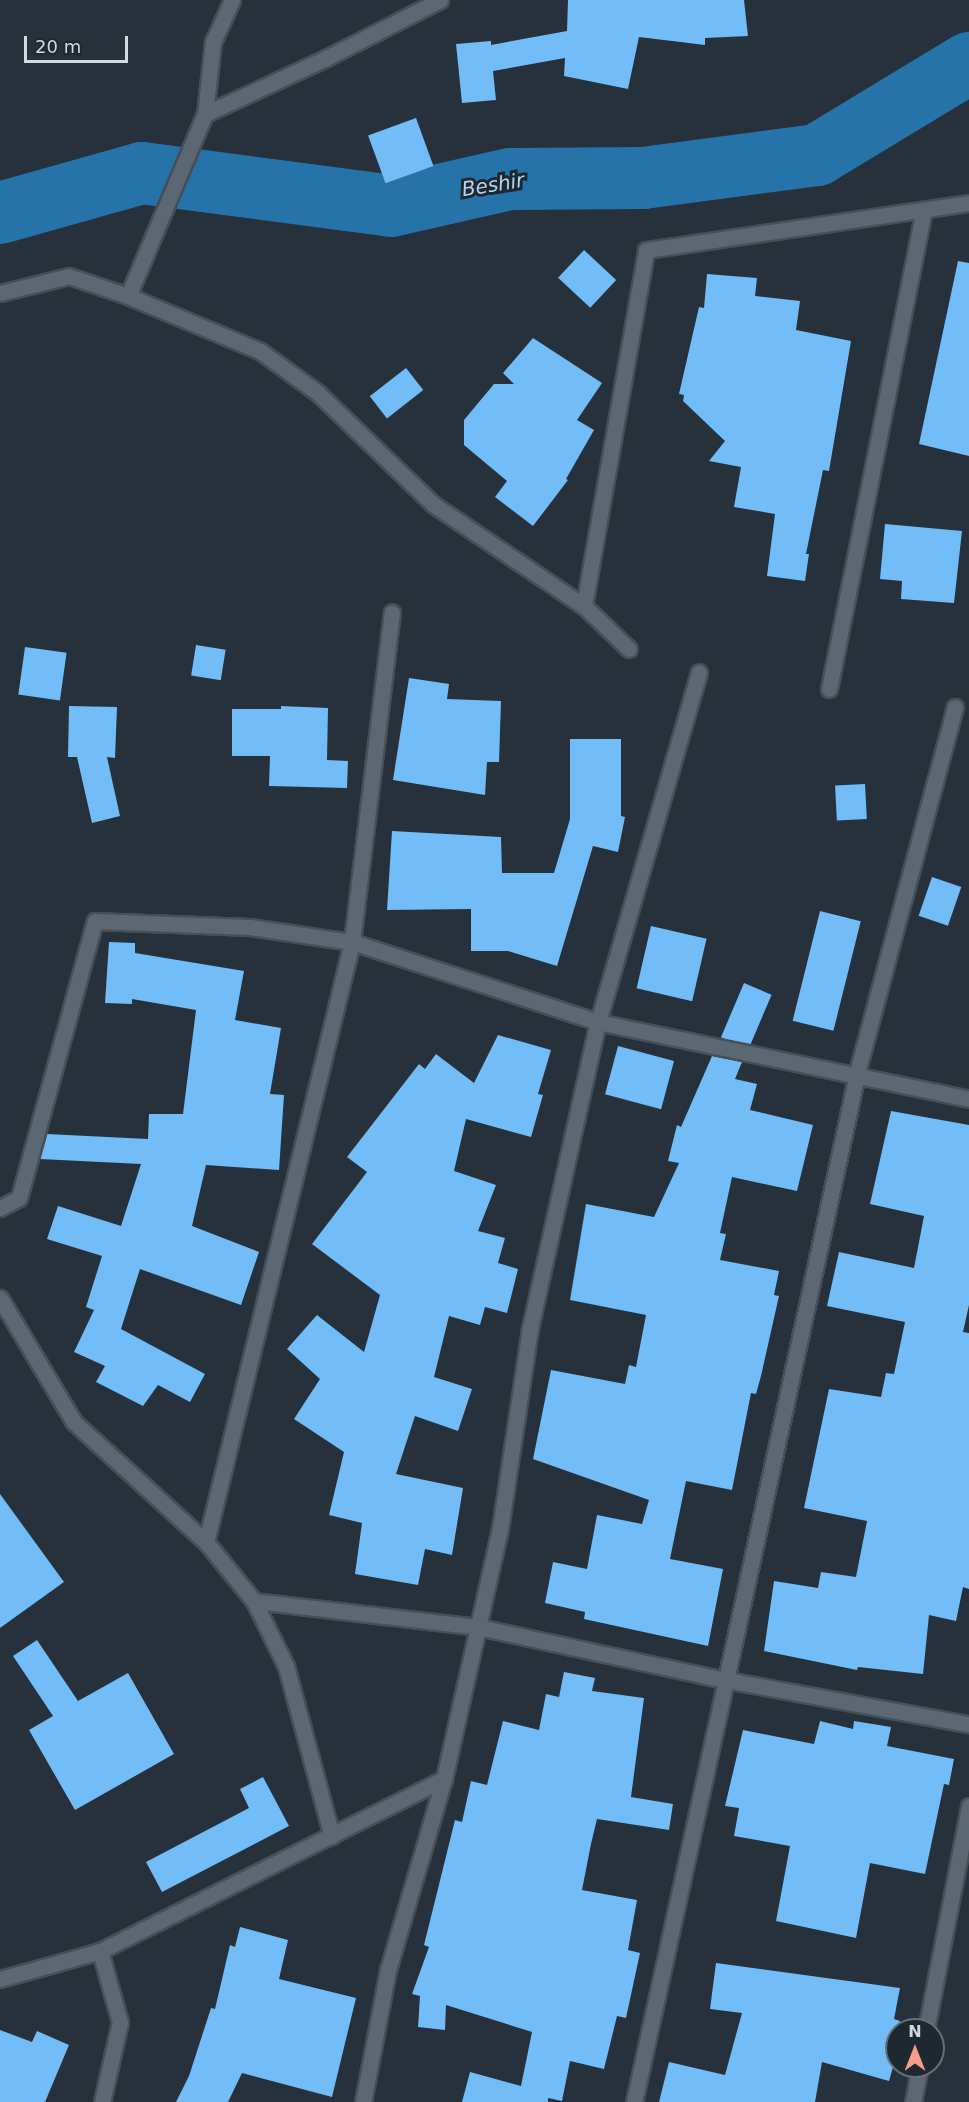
<!DOCTYPE html>
<style>
body{margin:0}
#map{position:relative;width:969px;height:2102px;overflow:hidden;background:#26313b;font-family:"DejaVu Sans",sans-serif}
div>[style]{position:absolute}
.river>*{height:62px;margin:-31px;padding:0 31px;transform-origin:31px;border-radius:31px;background:#2673a9}
.building>*{inset:0;background:#72bcf7;transform-origin:0 0}
.roads{filter:drop-shadow(2px 0 #464f57) drop-shadow(-2px 0 #464f57) drop-shadow(0 2px #464f57) drop-shadow(0 -2px #464f57)}
.street>*{height:15px;margin:-7.5px;padding:0 7.5px;transform-origin:7.5px;border-radius:7.5px;background:#5b6873}
span{translate:-50% -50%;white-space:nowrap;text-align:center;line-height:1.15;-webkit-text-stroke:6px #1d2831;paint-order:stroke}
.water-label{font-size:20px;color:#b1d5f4;font-style:italic}
.north{position:absolute;left:885px;top:2018px;width:60px;height:60px;box-sizing:border-box;background:#1d2831;border:2px solid #656f77;border-radius:50%;rotate:0deg;font-size:16px;font-weight:700;line-height:24px;text-align:center;color:#d2d9df}
.north::after{content:'';display:block;margin:auto;width:21px;height:27px;background:#f49e8a;clip-path:polygon(50% 0,100% 100%,50% 72%,0 100%)}
.scale{position:absolute;left:24px;top:36px;width:104px;height:27px;box-sizing:border-box;border:3px solid #d2d9df;border-top:0;padding-left:8px;font-size:18px;line-height:21px;white-space:nowrap;color:#d2d9df;-webkit-text-stroke:4px #1d2831;paint-order:stroke}
</style>
<div id="map">
<div class="river">
<div style="left:0;top:213px;width:148px;rotate:-15.7deg"></div>
<div style="left:142px;top:173px;width:251px;rotate:7.5deg"></div>
<div style="left:391px;top:206px;width:122px;rotate:-12.8deg"></div>
<div style="left:510px;top:179px;width:133px;rotate:-0.4deg"></div>
<div style="left:643px;top:178px;width:176px;rotate:-7.5deg"></div>
<div style="left:817px;top:155px;width:178px;rotate:-31.2deg"></div>
</div>
<div class="building">
<div style="clip-path:polygon(568px 0,744px 0,748px 36px,705px 38px,705px 45px,639px 37px,628px 89px,564px 76px,565px 58px,493px 71px,496px 100px,462px 103px,456px 44px,491px 41px,491px 45px,567px 31px)"></div>
<div style="left:416px;top:118px;width:51px;height:51px;rotate:70deg"></div>
<div style="left:584px;top:250px;width:44px;height:38px;rotate:43deg"></div>
<div style="clip-path:polygon(958px 261px,969px 263px,969px 456px,919px 444px)"></div>
<div style="clip-path:polygon(707px 274px,757px 278px,755px 296px,800px 301px,796px 330px,851px 341px,829px 471px,823px 470px,806px 554px,809px 554px,805px 581px,767px 576px,775px 514px,734px 507px,741px 467px,709px 461px,725px 441px,683px 401px,684px 395px,679px 394px,699px 307px,704px 308px)"></div>
<div style="clip-path:polygon(533px 338px,602px 383px,577px 420px,594px 430px,566px 479px,568px 480px,533px 526px,495px 497px,507px 481px,464px 445px,464px 420px,494px 384px,514px 384px,503px 373px)"></div>
<div style="left:406px;top:368px;width:28px;height:46px;rotate:52deg"></div>
<div style="clip-path:polygon(885px 524px,962px 531px,954px 603px,901px 599px,902px 581px,880px 579px)"></div>
<div style="left:196px;top:645px;width:30px;height:31px;rotate:9deg"></div>
<div style="left:25px;top:647px;width:42px;height:48px;rotate:8deg"></div>
<div style="clip-path:polygon(409px 678px,449px 684px,447px 699px,501px 701px,499px 762px,487px 762px,485px 795px,393px 780px)"></div>
<div style="clip-path:polygon(69px 706px,117px 707px,115px 758px,107px 757px,120px 816px,92px 823px,77px 757px,68px 757px)"></div>
<div style="clip-path:polygon(281px 706px,328px 708px,327px 760px,348px 761px,347px 788px,269px 786px,270px 756px,232px 756px,232px 709px,281px 709px)"></div>
<div style="clip-path:polygon(570px 739px,621px 739px,621px 816px,625px 817px,618px 852px,593px 846px,557px 966px,508px 951px,471px 951px,471px 909px,387px 910px,392px 831px,501px 837px,502px 873px,554px 873px,570px 819px)"></div>
<div style="left:865px;top:784px;width:35px;height:30px;rotate:87deg"></div>
<div style="left:932px;top:877px;width:31px;height:41px;rotate:19deg"></div>
<div style="left:820px;top:911px;width:42px;height:113px;rotate:14deg"></div>
<div style="left:651px;top:926px;width:57px;height:64px;rotate:13deg"></div>
<div style="clip-path:polygon(109px 942px,135px 943px,135px 953px,244px 971px,235px 1020px,281px 1028px,270px 1094px,284px 1095px,279px 1170px,206px 1165px,192px 1226px,259px 1252px,241px 1305px,140px 1269px,121px 1329px,205px 1374px,190px 1402px,158px 1385px,143px 1406px,96px 1382px,105px 1366px,74px 1352px,94px 1310px,86px 1307px,102px 1256px,47px 1239px,58px 1206px,121px 1226px,141px 1164px,40px 1159px,47px 1134px,148px 1139px,149px 1114px,183px 1114px,196px 1010px,132px 999px,132px 1004px,105px 1003px)"></div>
<div style="left:744px;top:983px;width:30px;height:59px;rotate:23deg"></div>
<div style="clip-path:polygon(498px 1035px,551px 1050px,538px 1094px,543px 1095px,531px 1137px,466px 1119px,454px 1171px,496px 1185px,478px 1231px,505px 1238px,498px 1263px,518px 1269px,507px 1313px,485px 1307px,480px 1325px,449px 1316px,434px 1377px,472px 1389px,458px 1431px,415px 1416px,396px 1474px,463px 1488px,452px 1555px,425px 1549px,418px 1585px,355px 1574px,362px 1523px,329px 1515px,344px 1452px,294px 1419px,320px 1379px,287px 1349px,317px 1315px,364px 1352px,380px 1295px,312px 1244px,367px 1172px,347px 1157px,419px 1064px,425px 1069px,436px 1054px,474px 1083px)"></div>
<div style="left:618px;top:1046px;width:58px;height:50px;rotate:15deg"></div>
<div style="clip-path:polygon(712px 1056px,742px 1062px,735px 1079px,757px 1084px,750px 1110px,813px 1125px,797px 1191px,732px 1177px,720px 1233px,726px 1234px,720px 1260px,779px 1271px,774px 1295px,779px 1296px,761px 1376px,756px 1394px,751px 1393px,732px 1490px,686px 1481px,670px 1559px,723px 1569px,708px 1646px,584px 1619px,585px 1612px,545px 1603px,553px 1562px,587px 1569px,597px 1515px,642px 1524px,649px 1500px,533px 1459px,551px 1370px,625px 1384px,629px 1365px,636px 1367px,646px 1315px,570px 1300px,586px 1204px,654px 1217px,679px 1163px,668px 1161px,677px 1125px,681px 1127px)"></div>
<div style="clip-path:polygon(891px 1111px,969px 1125px,969px 1305px,963px 1332px,969px 1333px,969px 1589px,963px 1587px,956px 1621px,929px 1615px,923px 1674px,858px 1667px,857px 1670px,764px 1651px,774px 1581px,818px 1588px,821px 1572px,856px 1577px,867px 1521px,804px 1508px,829px 1389px,881px 1397px,886px 1373px,894px 1374px,905px 1322px,827px 1306px,839px 1252px,914px 1268px,924px 1216px,870px 1204px)"></div>
<div style="clip-path:polygon(0 1494px,64px 1582px,0 1628px)"></div>
<div style="clip-path:polygon(37px 1640px,78px 1701px,128px 1673px,174px 1754px,75px 1810px,29px 1730px,53px 1716px,13px 1656px)"></div>
<div style="clip-path:polygon(564px 1672px,595px 1678px,592px 1691px,644px 1698px,631px 1797px,673px 1804px,669px 1830px,597px 1819px,591px 1844px,582px 1890px,637px 1900px,628px 1950px,640px 1953px,626px 2018px,617px 2016px,604px 2069px,570px 2061px,562px 2101px,548px 2098px,548px 2102px,462px 2102px,470px 2072px,521px 2086px,532px 2032px,446px 2005px,445px 2030px,418px 2027px,420px 1996px,412px 1994px,429px 1947px,424px 1945px,455px 1820px,462px 1822px,471px 1781px,487px 1785px,503px 1721px,539px 1730px,546px 1694px,559px 1697px)"></div>
<div style="clip-path:polygon(820px 1721px,853px 1729px,854px 1721px,891px 1727px,887px 1746px,954px 1759px,949px 1785px,944px 1784px,925px 1874px,870px 1863px,856px 1938px,776px 1921px,790px 1846px,734px 1836px,739px 1808px,725px 1806px,743px 1730px,814px 1744px)"></div>
<div style="clip-path:polygon(263px 1777px,289px 1826px,162px 1892px,146px 1862px,249px 1808px,240px 1789px)"></div>
<div style="clip-path:polygon(240px 1927px,288px 1940px,279px 1979px,356px 1998px,332px 2097px,242px 2073px,228px 2102px,176px 2102px,189px 2076px,211px 2008px,215px 2009px,230px 1945px,235px 1947px)"></div>
<div style="clip-path:polygon(716px 1963px,900px 1988px,894px 2019px,900px 2021px,894px 2052px,897px 2053px,889px 2081px,822px 2062px,815px 2102px,659px 2102px,669px 2062px,725px 2075px,742px 2013px,710px 2009px)"></div>
<div style="clip-path:polygon(0 2030px,32px 2042px,37px 2031px,69px 2045px,45px 2102px,0 2102px)"></div>
</div>
<div class="roads">
<div class="street">
<div style="left:205px;top:114px;width:133px;rotate:-24.8deg"></div>
<div style="left:326px;top:58px;width:128px;rotate:-27deg"></div>
<div style="left:0;top:293px;width:71px;rotate:-13.8deg"></div>
<div style="left:69px;top:276px;width:62px;rotate:18.7deg"></div>
<div style="left:128px;top:296px;width:143px;rotate:22.6deg"></div>
<div style="left:260px;top:351px;width:72px;rotate:35.9deg"></div>
<div style="left:318px;top:393px;width:161px;rotate:44deg"></div>
<div style="left:434px;top:505px;width:181px;rotate:34deg"></div>
<div style="left:584px;top:606px;width:62px;rotate:43.7deg"></div>
<div style="left:128px;top:296px;width:198px;rotate:-67.1deg"></div>
<div style="left:205px;top:114px;width:72px;rotate:-83.7deg"></div>
<div style="left:213px;top:42px;width:46px;rotate:-65.7deg"></div>
<div style="left:584px;top:606px;width:361px;rotate:-80.1deg"></div>
<div style="left:646px;top:250px;width:326px;rotate:-8.3deg"></div>
<div style="left:829px;top:689px;width:487px;rotate:-78.8deg"></div>
<div style="left:955px;top:707px;width:380px;rotate:105deg"></div>
<div style="left:857px;top:1074px;width:620px;rotate:102.2deg"></div>
<div style="left:726px;top:1680px;width:247px;rotate:10.3deg"></div>
<div style="left:0;top:1208px;width:21px;rotate:-28deg"></div>
<div style="left:19px;top:1198px;width:287px;rotate:-74.7deg"></div>
<div style="left:95px;top:921px;width:155px;rotate:2.2deg"></div>
<div style="left:250px;top:927px;width:103px;rotate:8.4deg"></div>
<div style="left:352px;top:942px;width:259px;rotate:18deg"></div>
<div style="left:598px;top:1022px;width:379px;rotate:11.7deg"></div>
<div style="left:0;top:1298px;width:144px;rotate:59.2deg"></div>
<div style="left:74px;top:1422px;width:178px;rotate:42.3deg"></div>
<div style="left:206px;top:1542px;width:76px;rotate:50.9deg"></div>
<div style="left:254px;top:1601px;width:72px;rotate:63.8deg"></div>
<div style="left:286px;top:1666px;width:176px;rotate:74.9deg"></div>
<div style="left:206px;top:1542px;width:618px;rotate:-76.32deg"></div>
<div style="left:352px;top:942px;width:332px;rotate:-83.1deg"></div>
<div style="left:254px;top:1601px;width:226px;rotate:6.6deg"></div>
<div style="left:478px;top:1627px;width:254px;rotate:12.1deg"></div>
<div style="left:726px;top:1680px;width:432px;rotate:102.3deg"></div>
<div style="left:100px;top:1951px;width:74px;rotate:74.3deg"></div>
<div style="left:120px;top:2022px;width:82px;rotate:102.7deg"></div>
<div style="left:0;top:1979px;width:104px;rotate:-15.6deg"></div>
<div style="left:100px;top:1951px;width:385px;rotate:-26.6deg"></div>
<div style="left:444px;top:1779px;width:256px;rotate:-77.4deg"></div>
<div style="left:500px;top:1529px;width:203px;rotate:-81.5deg"></div>
<div style="left:530px;top:1328px;width:313px;rotate:-77.5deg"></div>
<div style="left:598px;top:1022px;width:364px;rotate:-73.9deg"></div>
<div style="left:926px;top:2030px;width:228px;rotate:-79.1deg"></div>
<div style="left:363px;top:2102px;width:134px;rotate:-79.3deg"></div>
<div style="left:388px;top:1970px;width:199px;rotate:-73.7deg"></div>
<div style="left:913px;top:2102px;width:37px;rotate:-79deg"></div>
</div>
</div>
<div class="water-label">
<span style="left:493px;top:185px;rotate:-9deg">Beshir</span>
</div>
<div class="north">N</div>
<div class="scale">20 m</div>
</div>
